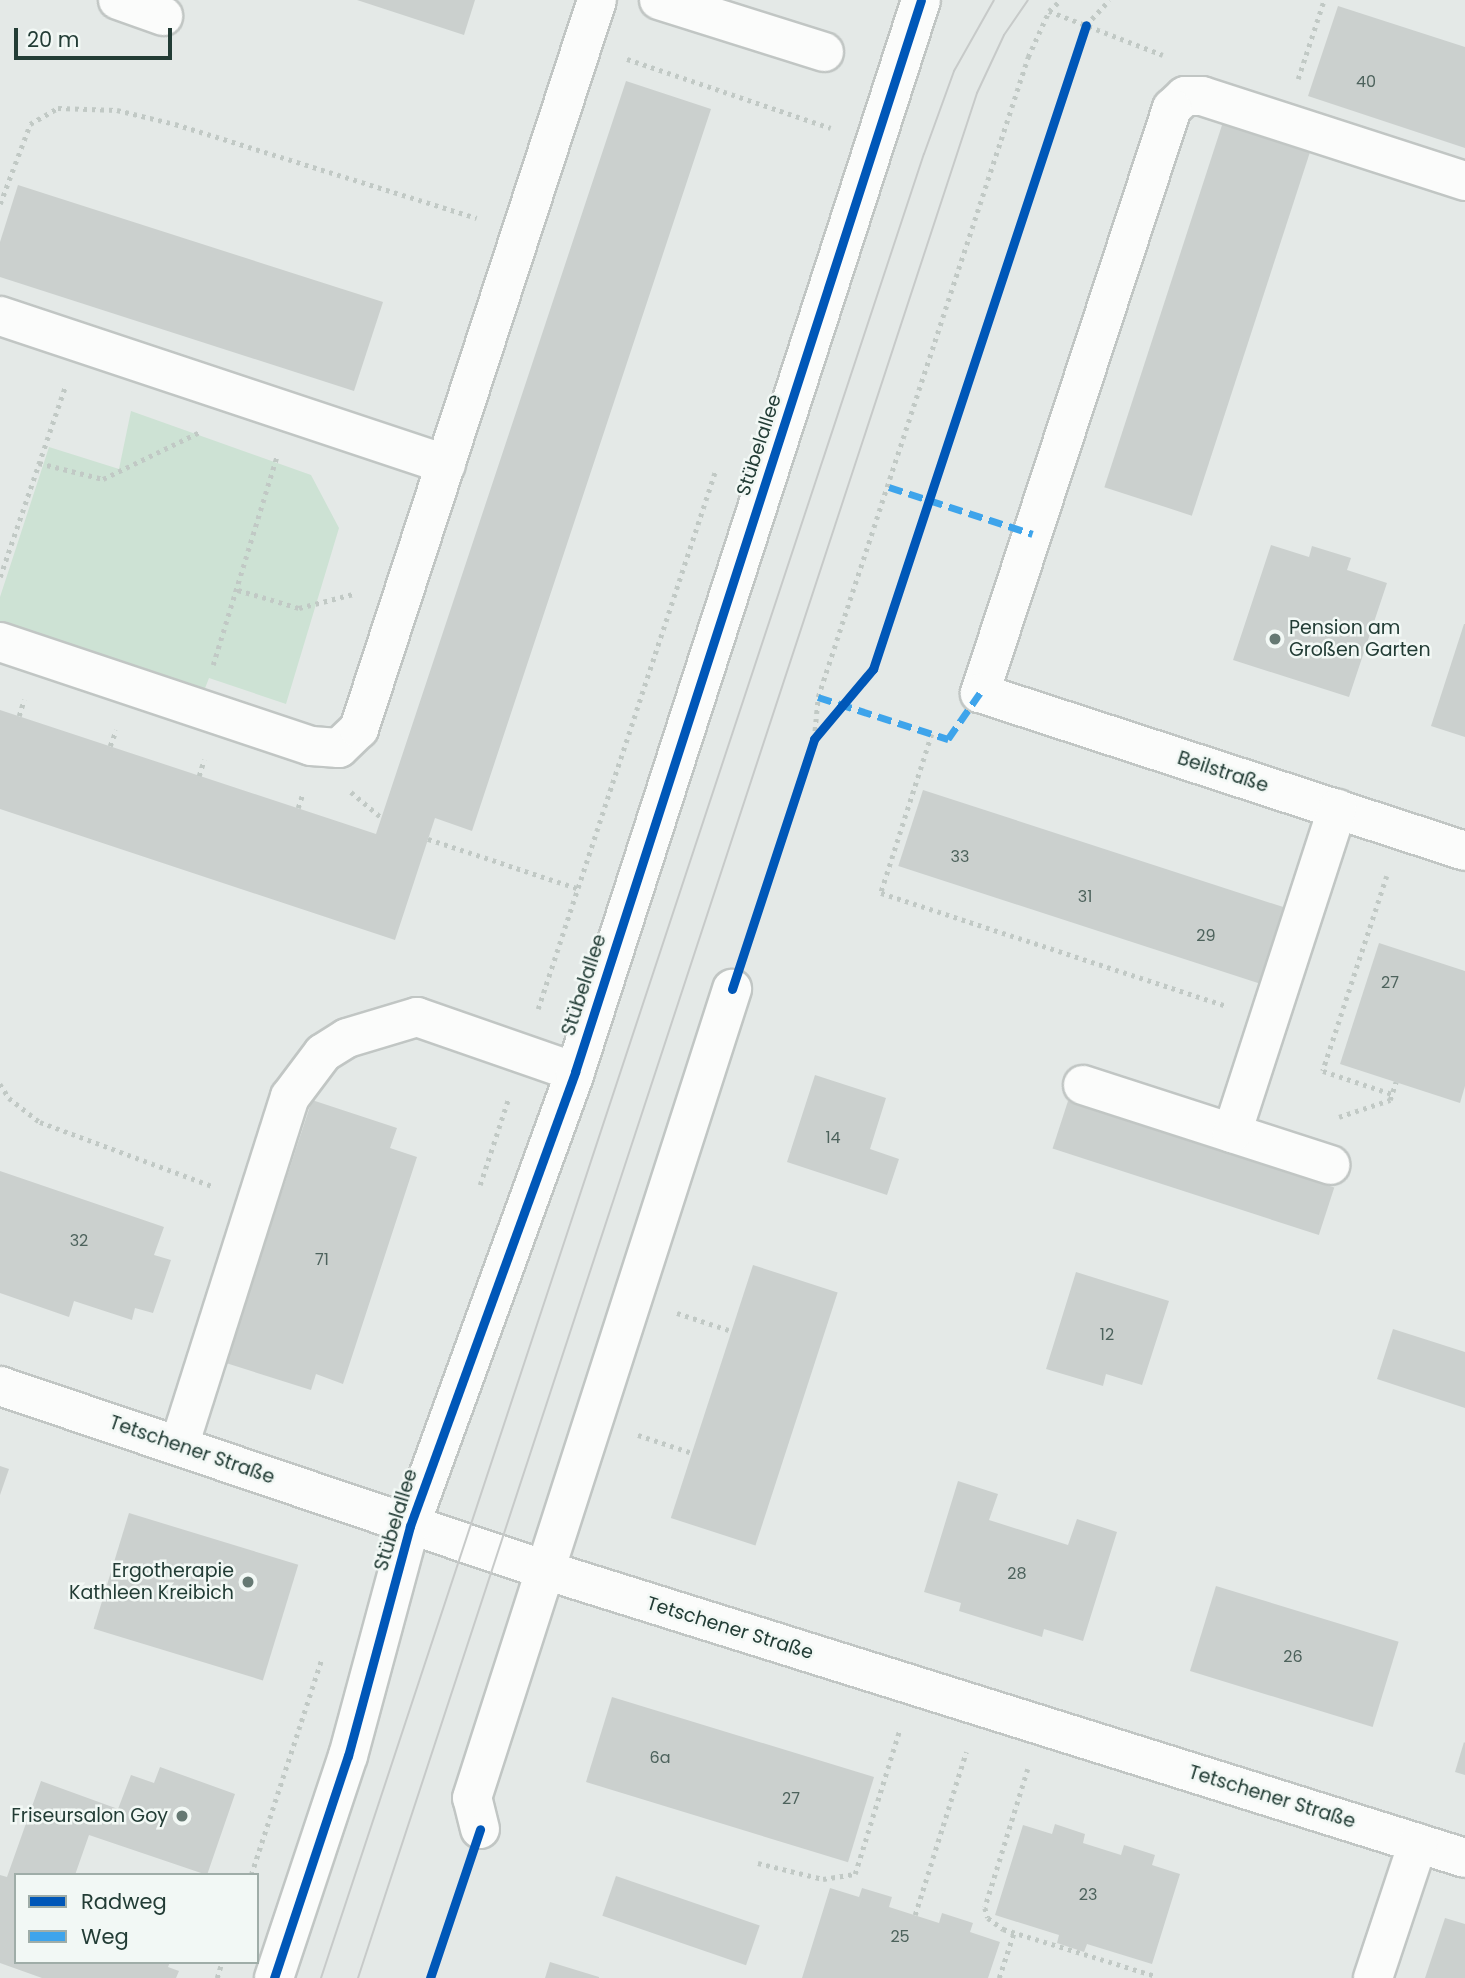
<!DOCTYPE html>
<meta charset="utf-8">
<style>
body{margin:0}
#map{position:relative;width:1465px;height:1978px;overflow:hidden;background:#e4e9e7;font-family:Poppins,sans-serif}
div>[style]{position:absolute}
.green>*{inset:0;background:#cde2d4}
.building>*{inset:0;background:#cbd0ce;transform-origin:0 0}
.path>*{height:4.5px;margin-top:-2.25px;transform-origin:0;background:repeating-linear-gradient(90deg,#c1c9c5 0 3.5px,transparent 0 8.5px)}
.roads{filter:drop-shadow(2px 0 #c1c6c4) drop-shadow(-2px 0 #c1c6c4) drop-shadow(0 2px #c1c6c4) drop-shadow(0 -2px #c1c6c4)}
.minor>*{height:38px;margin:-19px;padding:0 19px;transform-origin:19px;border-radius:19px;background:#fbfcfb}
.tram>*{height:2px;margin:-1px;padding:0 1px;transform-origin:1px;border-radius:1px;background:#c7cac9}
.quiet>*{height:7px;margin-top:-3.5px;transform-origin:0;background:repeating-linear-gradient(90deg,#3ea4eb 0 14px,transparent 0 21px)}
.cycleway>*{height:9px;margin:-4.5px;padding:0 4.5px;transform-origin:4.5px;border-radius:4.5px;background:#0057b8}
.dots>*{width:19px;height:19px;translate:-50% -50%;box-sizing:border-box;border:4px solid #f2f8f5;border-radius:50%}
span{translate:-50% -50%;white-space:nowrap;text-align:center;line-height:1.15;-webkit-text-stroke:5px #f2f8f5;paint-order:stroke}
.number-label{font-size:16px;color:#4d625c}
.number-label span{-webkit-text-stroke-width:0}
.street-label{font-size:19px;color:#223c35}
.poi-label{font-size:19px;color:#223c35}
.left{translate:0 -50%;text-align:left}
.right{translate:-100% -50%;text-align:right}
.legend{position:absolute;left:14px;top:1873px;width:245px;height:91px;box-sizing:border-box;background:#f2f8f5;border:2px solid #9fada8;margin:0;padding:9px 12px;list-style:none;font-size:21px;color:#223c35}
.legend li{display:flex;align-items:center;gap:14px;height:35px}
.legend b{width:35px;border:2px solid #9fada8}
.scale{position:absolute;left:14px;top:28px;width:158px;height:32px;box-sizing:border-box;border:4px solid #223c35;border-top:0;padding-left:9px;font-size:21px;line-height:24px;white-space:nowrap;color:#223c35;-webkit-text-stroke:5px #f2f8f5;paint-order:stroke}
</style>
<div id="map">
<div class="green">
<div style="clip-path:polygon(131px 411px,311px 475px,339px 528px,286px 704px,209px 678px,202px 696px,0 631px,0 597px,49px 447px,119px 469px)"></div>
</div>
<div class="building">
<div style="clip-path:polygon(357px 0,475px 0,464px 35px)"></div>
<div style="clip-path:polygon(1338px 6px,1465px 47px,1465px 148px,1308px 96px)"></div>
<div style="clip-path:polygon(626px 81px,711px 109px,472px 831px,435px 818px,395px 940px,0 809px,0 710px,376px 834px)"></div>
<div style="left:1223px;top:122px;width:92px;height:384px;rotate:18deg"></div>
<div style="clip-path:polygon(18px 185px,383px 302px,354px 391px,0 277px,0 242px)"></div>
<div style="clip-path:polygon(1271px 545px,1309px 557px,1312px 546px,1351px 558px,1347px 570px,1387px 583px,1349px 697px,1233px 660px)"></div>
<div style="clip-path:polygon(1464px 624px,1465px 624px,1465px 737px,1431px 726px)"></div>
<div style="left:923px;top:790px;width:383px;height:80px;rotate:18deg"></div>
<div style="clip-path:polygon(1379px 943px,1465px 971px,1465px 1086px,1460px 1103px,1340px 1064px)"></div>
<div style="clip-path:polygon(815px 1075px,886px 1098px,870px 1149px,899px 1159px,887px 1195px,787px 1162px)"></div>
<div style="clip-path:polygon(312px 1100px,397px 1128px,390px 1148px,417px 1157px,343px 1384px,316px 1374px,311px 1390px,226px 1363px)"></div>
<div style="left:1068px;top:1101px;width:280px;height:50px;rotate:18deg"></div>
<div style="clip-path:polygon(0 1171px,164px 1227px,154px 1255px,171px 1260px,153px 1313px,135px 1308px,132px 1320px,74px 1301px,69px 1317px,0 1293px)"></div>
<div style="left:753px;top:1265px;width:89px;height:266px;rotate:18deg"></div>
<div style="clip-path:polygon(1076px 1272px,1169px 1301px,1142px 1385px,1106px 1374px,1103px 1386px,1046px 1369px)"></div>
<div style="clip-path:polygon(1393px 1329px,1465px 1352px,1465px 1408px,1377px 1379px)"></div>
<div style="clip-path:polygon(0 1466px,9px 1469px,0 1495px)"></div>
<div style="clip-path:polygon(958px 1481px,998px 1494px,989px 1520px,1068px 1545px,1077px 1519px,1117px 1532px,1083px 1641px,1044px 1629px,1042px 1637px,959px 1611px,961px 1603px,924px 1592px)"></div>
<div style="left:129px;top:1513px;width:177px;height:121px;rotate:17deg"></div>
<div style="left:1216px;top:1586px;width:191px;height:89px;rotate:17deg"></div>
<div style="left:612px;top:1697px;width:274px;height:89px;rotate:17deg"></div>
<div style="clip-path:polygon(1464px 1742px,1465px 1743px,1465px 1775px,1455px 1772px)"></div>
<div style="clip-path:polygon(160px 1767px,235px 1794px,207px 1875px,89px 1835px,75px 1875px,16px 1875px,16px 1962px,170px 1962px,168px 1967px,179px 1971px,176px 1978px,42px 1978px,0 1963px,0 1875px,7px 1877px,41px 1781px,118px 1809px,131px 1775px,154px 1783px)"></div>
<div style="clip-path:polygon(1055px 1824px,1085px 1834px,1083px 1843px,1121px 1855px,1124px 1845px,1155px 1855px,1152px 1865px,1180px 1874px,1152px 1964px,1087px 1944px,1084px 1952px,1057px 1943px,1059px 1935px,995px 1915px,1023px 1825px,1052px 1834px)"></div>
<div style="left:616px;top:1876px;width:152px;height:42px;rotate:19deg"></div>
<div style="clip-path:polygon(830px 1888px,859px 1897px,862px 1888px,892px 1897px,889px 1907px,939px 1923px,942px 1913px,973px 1923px,970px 1932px,1000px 1942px,988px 1978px,802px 1978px)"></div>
<div style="clip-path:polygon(1445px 1918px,1465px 1924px,1465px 1978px,1425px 1978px)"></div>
<div style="clip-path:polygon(550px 1962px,599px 1977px,599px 1978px,545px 1978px)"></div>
</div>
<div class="path">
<div style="left:1049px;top:11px;width:122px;rotate:21.1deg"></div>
<div style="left:1086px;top:25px;width:34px;rotate:-47deg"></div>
<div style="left:627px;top:59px;width:215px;rotate:18.7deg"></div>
<div style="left:1298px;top:79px;width:83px;rotate:-71.8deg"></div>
<div style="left:0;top:204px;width:85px;rotate:-69.4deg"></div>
<div style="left:30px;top:124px;width:32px;rotate:-30deg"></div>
<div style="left:58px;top:108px;width:59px;rotate:1.9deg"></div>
<div style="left:117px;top:110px;width:60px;rotate:13.6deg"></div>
<div style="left:175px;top:124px;width:316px;rotate:17.3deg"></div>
<div style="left:39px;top:463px;width:66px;rotate:14deg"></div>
<div style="left:103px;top:479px;width:108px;rotate:-25.9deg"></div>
<div style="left:0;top:577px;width:201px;rotate:-71.1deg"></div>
<div style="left:238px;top:590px;width:64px;rotate:16.4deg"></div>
<div style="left:299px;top:608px;width:56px;rotate:-14.5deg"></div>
<div style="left:213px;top:665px;width:219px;rotate:-73deg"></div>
<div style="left:19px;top:716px;width:17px;rotate:-73deg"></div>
<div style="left:932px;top:734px;width:167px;rotate:107.8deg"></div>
<div style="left:881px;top:893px;width:361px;rotate:18.1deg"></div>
<div style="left:814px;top:739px;width:42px;rotate:-84.6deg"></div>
<div style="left:818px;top:697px;width:674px;rotate:-71.83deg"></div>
<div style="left:1028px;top:57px;width:51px;rotate:-65.5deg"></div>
<div style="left:1049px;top:11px;width:16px;rotate:-43deg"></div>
<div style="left:110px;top:746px;width:17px;rotate:-69deg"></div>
<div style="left:199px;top:776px;width:17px;rotate:-73deg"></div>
<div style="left:351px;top:792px;width:40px;rotate:40deg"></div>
<div style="left:298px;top:808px;width:16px;rotate:-72deg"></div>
<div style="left:428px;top:839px;width:157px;rotate:18.2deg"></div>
<div style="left:1387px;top:876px;width:205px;rotate:108.2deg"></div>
<div style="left:1323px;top:1071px;width:73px;rotate:18.4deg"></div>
<div style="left:538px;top:1009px;width:565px;rotate:-71.76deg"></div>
<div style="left:0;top:1084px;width:17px;rotate:57deg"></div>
<div style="left:9px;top:1098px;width:39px;rotate:38deg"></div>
<div style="left:40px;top:1122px;width:184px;rotate:20.4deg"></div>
<div style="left:1339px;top:1117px;width:54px;rotate:-18.4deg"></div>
<div style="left:1390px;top:1100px;width:19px;rotate:-72deg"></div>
<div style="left:480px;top:1185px;width:93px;rotate:-71.8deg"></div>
<div style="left:677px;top:1313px;width:58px;rotate:18.1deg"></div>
<div style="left:638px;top:1435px;width:57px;rotate:18.4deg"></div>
<div style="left:1028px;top:1769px;width:145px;rotate:107.2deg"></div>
<div style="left:985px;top:1908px;width:10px;rotate:73deg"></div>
<div style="left:988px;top:1918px;width:19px;rotate:36deg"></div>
<div style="left:1003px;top:1929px;width:160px;rotate:17.1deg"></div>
<div style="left:758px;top:1863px;width:67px;rotate:13.8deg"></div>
<div style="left:823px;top:1879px;width:32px;rotate:-9deg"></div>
<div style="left:855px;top:1874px;width:152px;rotate:-72.8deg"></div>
<div style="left:251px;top:1875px;width:225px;rotate:-71.9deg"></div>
<div style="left:915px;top:1915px;width:171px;rotate:-72.6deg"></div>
<div style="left:217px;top:1978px;width:17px;rotate:-73deg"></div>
<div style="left:999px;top:1978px;width:48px;rotate:-71.9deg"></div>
</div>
<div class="roads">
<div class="minor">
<div style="left:118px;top:0;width:48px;rotate:19.6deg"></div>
<div style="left:659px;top:0;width:173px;rotate:17.5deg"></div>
<div style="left:1465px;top:181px;width:276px;rotate:-162.1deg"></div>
<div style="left:1202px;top:96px;width:17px;rotate:180deg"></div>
<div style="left:1185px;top:96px;width:18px;rotate:137deg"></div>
<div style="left:1172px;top:108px;width:616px;rotate:108.17deg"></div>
<div style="left:980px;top:693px;width:510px;rotate:18.04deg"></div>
<div style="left:0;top:316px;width:470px;rotate:18.4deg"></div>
<div style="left:0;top:642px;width:328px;rotate:18.5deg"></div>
<div style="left:311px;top:746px;width:28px;rotate:4deg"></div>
<div style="left:339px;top:748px;width:28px;rotate:-44deg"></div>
<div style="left:359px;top:729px;width:767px;rotate:-71.92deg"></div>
<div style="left:1083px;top:1085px;width:260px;rotate:17.9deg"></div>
<div style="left:1232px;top:1133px;width:341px;rotate:-72deg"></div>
<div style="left:0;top:1386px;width:575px;rotate:18.66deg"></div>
<div style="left:545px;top:1570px;width:964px;rotate:17.38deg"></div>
<div style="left:180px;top:1443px;width:363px;rotate:-72.4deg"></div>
<div style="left:290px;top:1097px;width:55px;rotate:-53.1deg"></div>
<div style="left:323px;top:1053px;width:28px;rotate:-32deg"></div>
<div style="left:347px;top:1038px;width:73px;rotate:-16.7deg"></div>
<div style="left:417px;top:1017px;width:167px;rotate:19.2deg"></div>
<div style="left:480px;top:1829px;width:32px;rotate:-104deg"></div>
<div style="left:472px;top:1798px;width:850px;rotate:-72.18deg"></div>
<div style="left:274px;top:1978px;width:234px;rotate:-71.6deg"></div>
<div style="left:348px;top:1756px;width:238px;rotate:-74.9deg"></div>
<div style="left:410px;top:1526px;width:483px;rotate:-70deg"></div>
<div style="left:575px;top:1072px;width:1126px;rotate:-72.11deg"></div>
<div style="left:1373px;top:1978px;width:142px;rotate:-71.6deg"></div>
</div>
</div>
<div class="tram">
<div style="left:321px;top:1978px;width:1921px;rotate:-71.71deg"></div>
<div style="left:924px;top:154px;width:88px;rotate:-70.1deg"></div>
<div style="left:954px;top:71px;width:81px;rotate:-60.6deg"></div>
<div style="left:358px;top:1978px;width:1984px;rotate:-71.82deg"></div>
<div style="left:977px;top:93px;width:64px;rotate:-65deg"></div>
<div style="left:1004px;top:35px;width:42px;rotate:-55.6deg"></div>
</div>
<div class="quiet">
<div style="left:889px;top:487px;width:151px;rotate:18.1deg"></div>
<div style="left:818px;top:697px;width:137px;rotate:17.9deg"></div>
<div style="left:948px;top:739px;width:56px;rotate:-55.2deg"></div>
</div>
<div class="cycleway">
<div style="left:732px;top:989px;width:263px;rotate:-71.8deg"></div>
<div style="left:814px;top:739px;width:92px;rotate:-49.9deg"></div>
<div style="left:873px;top:669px;width:678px;rotate:-71.7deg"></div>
<div style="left:274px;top:1978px;width:234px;rotate:-71.6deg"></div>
<div style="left:348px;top:1756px;width:238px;rotate:-74.9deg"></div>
<div style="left:410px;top:1526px;width:483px;rotate:-70deg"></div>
<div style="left:575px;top:1072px;width:1126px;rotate:-72.11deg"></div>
<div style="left:430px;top:1978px;width:157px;rotate:-71.4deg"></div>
</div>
<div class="dots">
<div style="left:1275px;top:639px;background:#667973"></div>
<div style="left:248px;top:1582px;background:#667973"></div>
<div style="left:182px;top:1816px;background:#667973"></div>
</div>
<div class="number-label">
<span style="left:1366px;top:82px">40</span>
<span style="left:960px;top:857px">33</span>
<span style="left:1085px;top:897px">31</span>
<span style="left:1206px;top:936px">29</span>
<span style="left:1390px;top:983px">27</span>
<span style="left:833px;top:1138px">14</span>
<span style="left:79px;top:1241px">32</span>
<span style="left:322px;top:1260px">71</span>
<span style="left:1107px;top:1335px">12</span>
<span style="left:1017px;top:1574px">28</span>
<span style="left:1293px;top:1657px">26</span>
<span style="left:660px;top:1758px">6a</span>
<span style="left:791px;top:1799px">27</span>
<span style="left:1088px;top:1895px">23</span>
<span style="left:900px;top:1937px">25</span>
</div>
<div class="street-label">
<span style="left:759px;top:445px;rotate:-72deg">Stübelallee</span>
<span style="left:1223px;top:772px;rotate:18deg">Beilstraße</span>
<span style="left:584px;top:985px;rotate:-72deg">Stübelallee</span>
<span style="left:192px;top:1450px;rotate:19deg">Tetschener Straße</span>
<span style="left:396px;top:1520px;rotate:-73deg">Stübelallee</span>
<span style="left:730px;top:1628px;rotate:17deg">Tetschener Straße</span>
<span style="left:1272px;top:1797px;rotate:17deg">Tetschener Straße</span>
</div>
<div class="poi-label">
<span class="left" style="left:1289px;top:639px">Pension am<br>Großen Garten</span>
<span class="right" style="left:234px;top:1582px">Ergotherapie<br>Kathleen Kreibich</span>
<span class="right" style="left:168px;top:1816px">Friseursalon Goy</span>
</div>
<ul class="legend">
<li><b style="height:9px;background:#0057b8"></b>Radweg</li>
<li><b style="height:9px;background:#3ea4eb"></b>Weg</li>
</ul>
<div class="scale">20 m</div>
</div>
